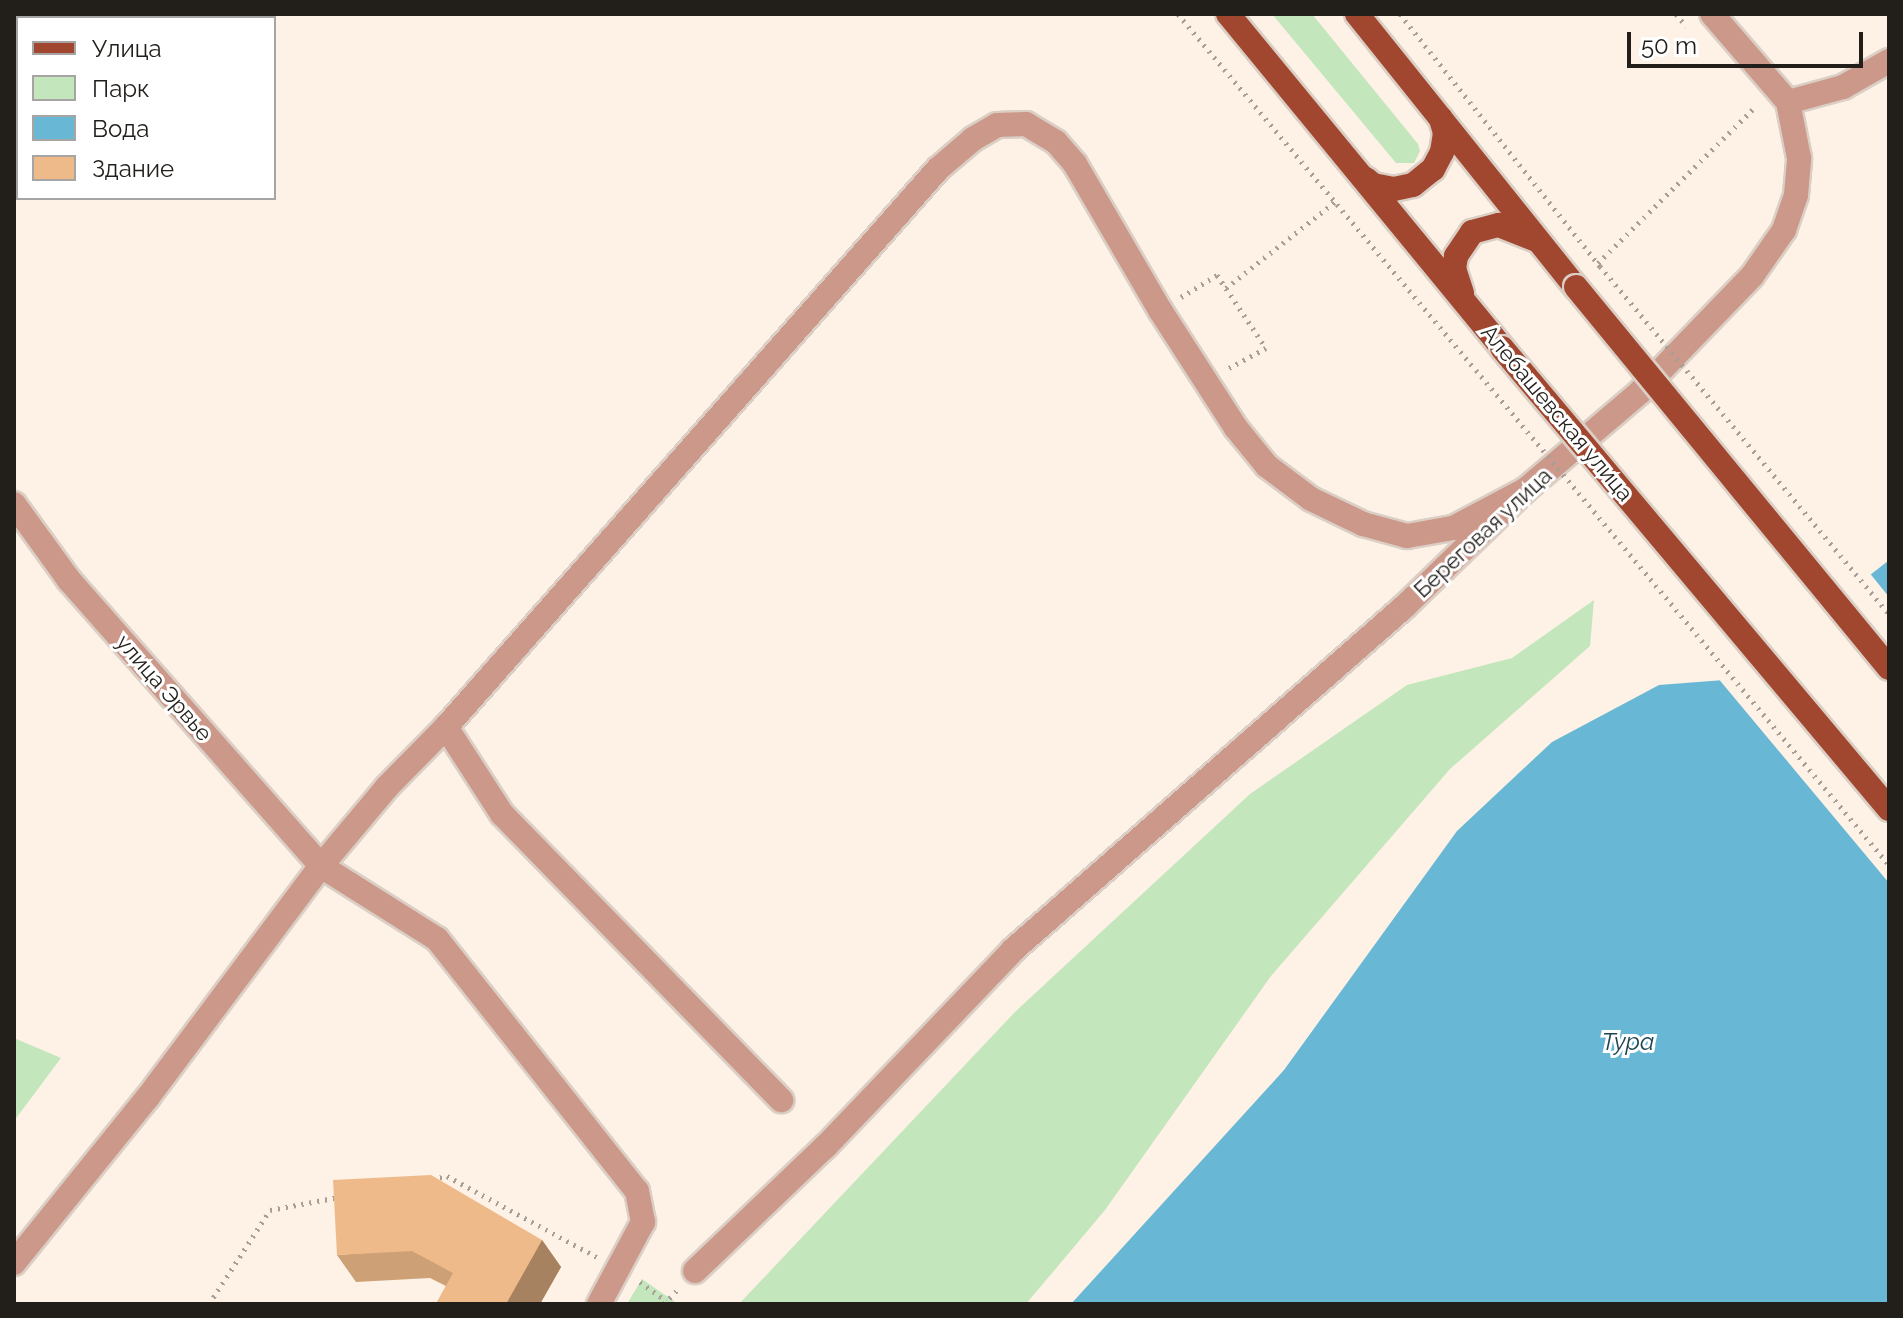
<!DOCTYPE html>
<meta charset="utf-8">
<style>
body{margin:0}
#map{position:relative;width:1903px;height:1318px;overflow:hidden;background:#fef1e5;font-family:Raleway,sans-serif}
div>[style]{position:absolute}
.green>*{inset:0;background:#c3e6bd}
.water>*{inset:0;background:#68b8d5}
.pier>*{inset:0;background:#fef1e5}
.path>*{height:5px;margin-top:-2.5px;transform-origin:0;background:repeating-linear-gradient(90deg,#a79e95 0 2px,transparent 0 8px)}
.roads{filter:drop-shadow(2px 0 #dbcfc5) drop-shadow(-2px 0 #dbcfc5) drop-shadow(0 2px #dbcfc5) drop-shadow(0 -2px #dbcfc5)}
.minor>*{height:24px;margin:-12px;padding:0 12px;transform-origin:12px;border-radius:12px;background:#cc9889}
.major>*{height:24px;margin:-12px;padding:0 12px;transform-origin:12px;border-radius:12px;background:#a2472f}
.path-bridge>*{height:5px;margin-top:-2.5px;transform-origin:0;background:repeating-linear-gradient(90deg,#a79e95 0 2px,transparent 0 8px)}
.bridges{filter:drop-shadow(2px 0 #dbcfc5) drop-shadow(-2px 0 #dbcfc5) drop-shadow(0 2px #dbcfc5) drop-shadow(0 -2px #dbcfc5)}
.major-bridge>*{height:24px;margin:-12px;padding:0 12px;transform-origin:12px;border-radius:12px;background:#a2472f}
.wall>*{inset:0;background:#cea076}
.shaded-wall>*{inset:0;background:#a78260}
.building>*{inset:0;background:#efba89}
span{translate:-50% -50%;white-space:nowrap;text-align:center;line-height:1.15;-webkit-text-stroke:6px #fff;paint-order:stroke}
.street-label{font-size:22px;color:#221e1a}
.water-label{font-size:24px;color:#204552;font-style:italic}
.frame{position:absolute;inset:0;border:16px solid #221e1a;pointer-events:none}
.legend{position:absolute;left:16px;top:16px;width:260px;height:184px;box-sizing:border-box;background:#fff;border:2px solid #a7a5a3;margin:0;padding:10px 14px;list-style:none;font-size:24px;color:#221e1a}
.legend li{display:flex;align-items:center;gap:16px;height:40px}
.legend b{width:40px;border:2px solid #a7a5a3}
.scale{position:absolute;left:1627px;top:32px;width:236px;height:36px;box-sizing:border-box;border:4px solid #221e1a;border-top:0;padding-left:10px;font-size:24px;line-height:28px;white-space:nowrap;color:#221e1a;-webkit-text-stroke:6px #fff;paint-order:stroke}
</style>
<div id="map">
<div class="green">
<div style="clip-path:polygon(1272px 14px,1312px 14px,1418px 144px,1420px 151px,1414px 163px,1396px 163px)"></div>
<div style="clip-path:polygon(1594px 600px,1590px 646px,1450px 769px,1271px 976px,1105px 1210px,1026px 1304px,739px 1304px,1015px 1012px,1250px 794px,1407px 685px,1512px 658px)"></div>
<div style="clip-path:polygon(14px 1038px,61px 1058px,14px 1121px)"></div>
<div style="clip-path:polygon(642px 1279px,678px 1304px,627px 1304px)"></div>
</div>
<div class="water">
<div style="clip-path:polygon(1889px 555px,1889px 1304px,1071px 1304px,1284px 1070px,1457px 831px,1552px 742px,1659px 685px,1737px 679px,1888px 561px)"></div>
</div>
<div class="pier">
<div style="clip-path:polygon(1868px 571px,1889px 597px,1889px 883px,1717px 677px,1736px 675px)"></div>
</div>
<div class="path">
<div style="left:1178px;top:14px;width:464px;rotate:50.1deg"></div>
<div style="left:1400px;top:14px;width:322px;rotate:51.6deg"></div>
<div style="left:1676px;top:14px;width:16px;rotate:50deg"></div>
<div style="left:1598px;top:263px;width:223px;rotate:-44.8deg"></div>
<div style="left:1226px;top:288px;width:139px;rotate:-38.3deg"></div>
<div style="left:1181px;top:297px;width:42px;rotate:-31.4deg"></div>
<div style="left:1217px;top:275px;width:88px;rotate:56.1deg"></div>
<div style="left:1266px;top:348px;width:44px;rotate:151.7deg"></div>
<div style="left:432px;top:1179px;width:15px;rotate:-11deg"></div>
<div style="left:447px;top:1176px;width:170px;rotate:28.4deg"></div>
<div style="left:640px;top:1282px;width:32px;rotate:36deg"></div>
<div style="left:209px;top:1304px;width:112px;rotate:-57deg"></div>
<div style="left:270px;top:1210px;width:70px;rotate:-10.7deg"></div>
<div style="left:664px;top:1304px;width:19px;rotate:-47deg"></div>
</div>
<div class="roads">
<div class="minor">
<div style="left:1788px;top:102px;width:57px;rotate:-15.3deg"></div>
<div style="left:1843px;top:87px;width:53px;rotate:-29.5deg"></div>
<div style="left:14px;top:504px;width:94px;rotate:54.1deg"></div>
<div style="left:69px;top:580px;width:381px;rotate:48.6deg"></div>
<div style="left:321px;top:866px;width:137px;rotate:32.2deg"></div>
<div style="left:437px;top:939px;width:322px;rotate:51.6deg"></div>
<div style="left:637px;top:1191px;width:32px;rotate:79deg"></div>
<div style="left:643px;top:1222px;width:93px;rotate:118.2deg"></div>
<div style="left:446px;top:727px;width:103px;rotate:57.2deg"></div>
<div style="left:502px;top:814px;width:400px;rotate:45.7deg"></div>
<div style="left:14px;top:1263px;width:213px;rotate:-51.1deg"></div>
<div style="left:148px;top:1097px;width:289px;rotate:-53.2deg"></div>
<div style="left:321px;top:866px;width:103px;rotate:-50.1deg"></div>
<div style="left:387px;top:787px;width:84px;rotate:-45.5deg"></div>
<div style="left:446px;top:727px;width:744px;rotate:-48.6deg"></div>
<div style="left:938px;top:169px;width:46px;rotate:-40.6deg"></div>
<div style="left:973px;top:139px;width:28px;rotate:-30deg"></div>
<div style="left:997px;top:125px;width:29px;rotate:-2deg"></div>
<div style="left:1026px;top:124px;width:35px;rotate:31deg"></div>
<div style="left:1056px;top:142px;width:29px;rotate:49deg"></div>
<div style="left:1075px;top:164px;width:169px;rotate:59.8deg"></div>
<div style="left:1160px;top:310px;width:140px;rotate:57.2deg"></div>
<div style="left:1236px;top:428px;width:49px;rotate:50.8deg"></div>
<div style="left:1267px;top:466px;width:55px;rotate:36.9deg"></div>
<div style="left:1311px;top:499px;width:58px;rotate:25.7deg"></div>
<div style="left:1363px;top:524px;width:46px;rotate:15.3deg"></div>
<div style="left:1407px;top:536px;width:47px;rotate:-9.9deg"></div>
<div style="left:1453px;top:528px;width:81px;rotate:-27.8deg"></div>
<div style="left:695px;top:1271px;width:181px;rotate:-43.7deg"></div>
<div style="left:826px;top:1146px;width:271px;rotate:-46.3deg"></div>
<div style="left:1013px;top:950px;width:520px;rotate:-41.26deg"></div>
<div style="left:1404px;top:607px;width:168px;rotate:-44deg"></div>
<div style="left:1525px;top:490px;width:151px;rotate:-40.4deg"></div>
<div style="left:1640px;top:392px;width:161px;rotate:-46deg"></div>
<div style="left:1752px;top:276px;width:56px;rotate:-55.2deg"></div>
<div style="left:1784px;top:230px;width:37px;rotate:-71deg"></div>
<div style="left:1796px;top:195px;width:37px;rotate:-85deg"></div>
<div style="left:1799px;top:158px;width:57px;rotate:-101.1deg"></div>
<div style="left:1788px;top:102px;width:116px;rotate:-130.8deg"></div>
</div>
<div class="major">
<div style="left:1228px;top:14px;width:432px;rotate:50.6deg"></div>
<div style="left:1357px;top:14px;width:350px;rotate:51.3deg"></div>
<div style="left:1366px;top:179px;width:9px;rotate:41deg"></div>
<div style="left:1373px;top:185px;width:21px;rotate:11deg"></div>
<div style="left:1394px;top:189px;width:19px;rotate:-12deg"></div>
<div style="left:1413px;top:185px;width:26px;rotate:-39deg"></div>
<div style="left:1433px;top:169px;width:19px;rotate:-62deg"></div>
<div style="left:1442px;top:152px;width:19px;rotate:-81deg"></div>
<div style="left:1445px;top:133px;width:15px;rotate:-106deg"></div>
<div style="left:1462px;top:293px;width:25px;rotate:-108deg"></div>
<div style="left:1454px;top:269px;width:13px;rotate:-81deg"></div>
<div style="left:1456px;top:256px;width:29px;rotate:-56deg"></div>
<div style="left:1472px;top:232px;width:28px;rotate:-15deg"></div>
<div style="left:1499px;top:225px;width:38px;rotate:22deg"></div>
</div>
</div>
<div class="path-bridge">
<div style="left:1600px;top:266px;width:452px;rotate:50.3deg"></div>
<div style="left:1476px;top:370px;width:645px;rotate:50.16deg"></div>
</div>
<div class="bridges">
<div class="major-bridge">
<div style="left:1576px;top:287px;width:493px;rotate:50.6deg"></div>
<div style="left:1502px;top:348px;width:602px;rotate:49.99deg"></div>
</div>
</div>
<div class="wall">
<div style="clip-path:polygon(542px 1240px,561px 1267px,540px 1304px,436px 1304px,446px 1286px,430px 1278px,356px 1282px,337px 1255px)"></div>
</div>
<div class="shaded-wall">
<div style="clip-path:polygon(542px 1240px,561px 1267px,540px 1304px,506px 1304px)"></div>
</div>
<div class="building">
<div style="clip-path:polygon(431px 1175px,542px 1240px,506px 1304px,436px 1304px,453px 1273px,412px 1251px,337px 1255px,333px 1180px)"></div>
</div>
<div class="street-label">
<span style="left:1557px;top:413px;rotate:50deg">Алебашевская улица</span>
<span style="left:1483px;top:533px;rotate:-43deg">Береговая улица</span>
<span style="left:164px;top:688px;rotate:49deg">улица Эрвье</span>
</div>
<div class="water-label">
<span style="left:1628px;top:1042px">Тура</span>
</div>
<div class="frame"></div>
<ul class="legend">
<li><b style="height:10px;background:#a2472f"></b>Улица</li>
<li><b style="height:22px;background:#c3e6bd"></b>Парк</li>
<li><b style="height:22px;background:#68b8d5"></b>Вода</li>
<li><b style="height:22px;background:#efba89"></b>Здание</li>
</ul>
<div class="scale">50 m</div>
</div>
